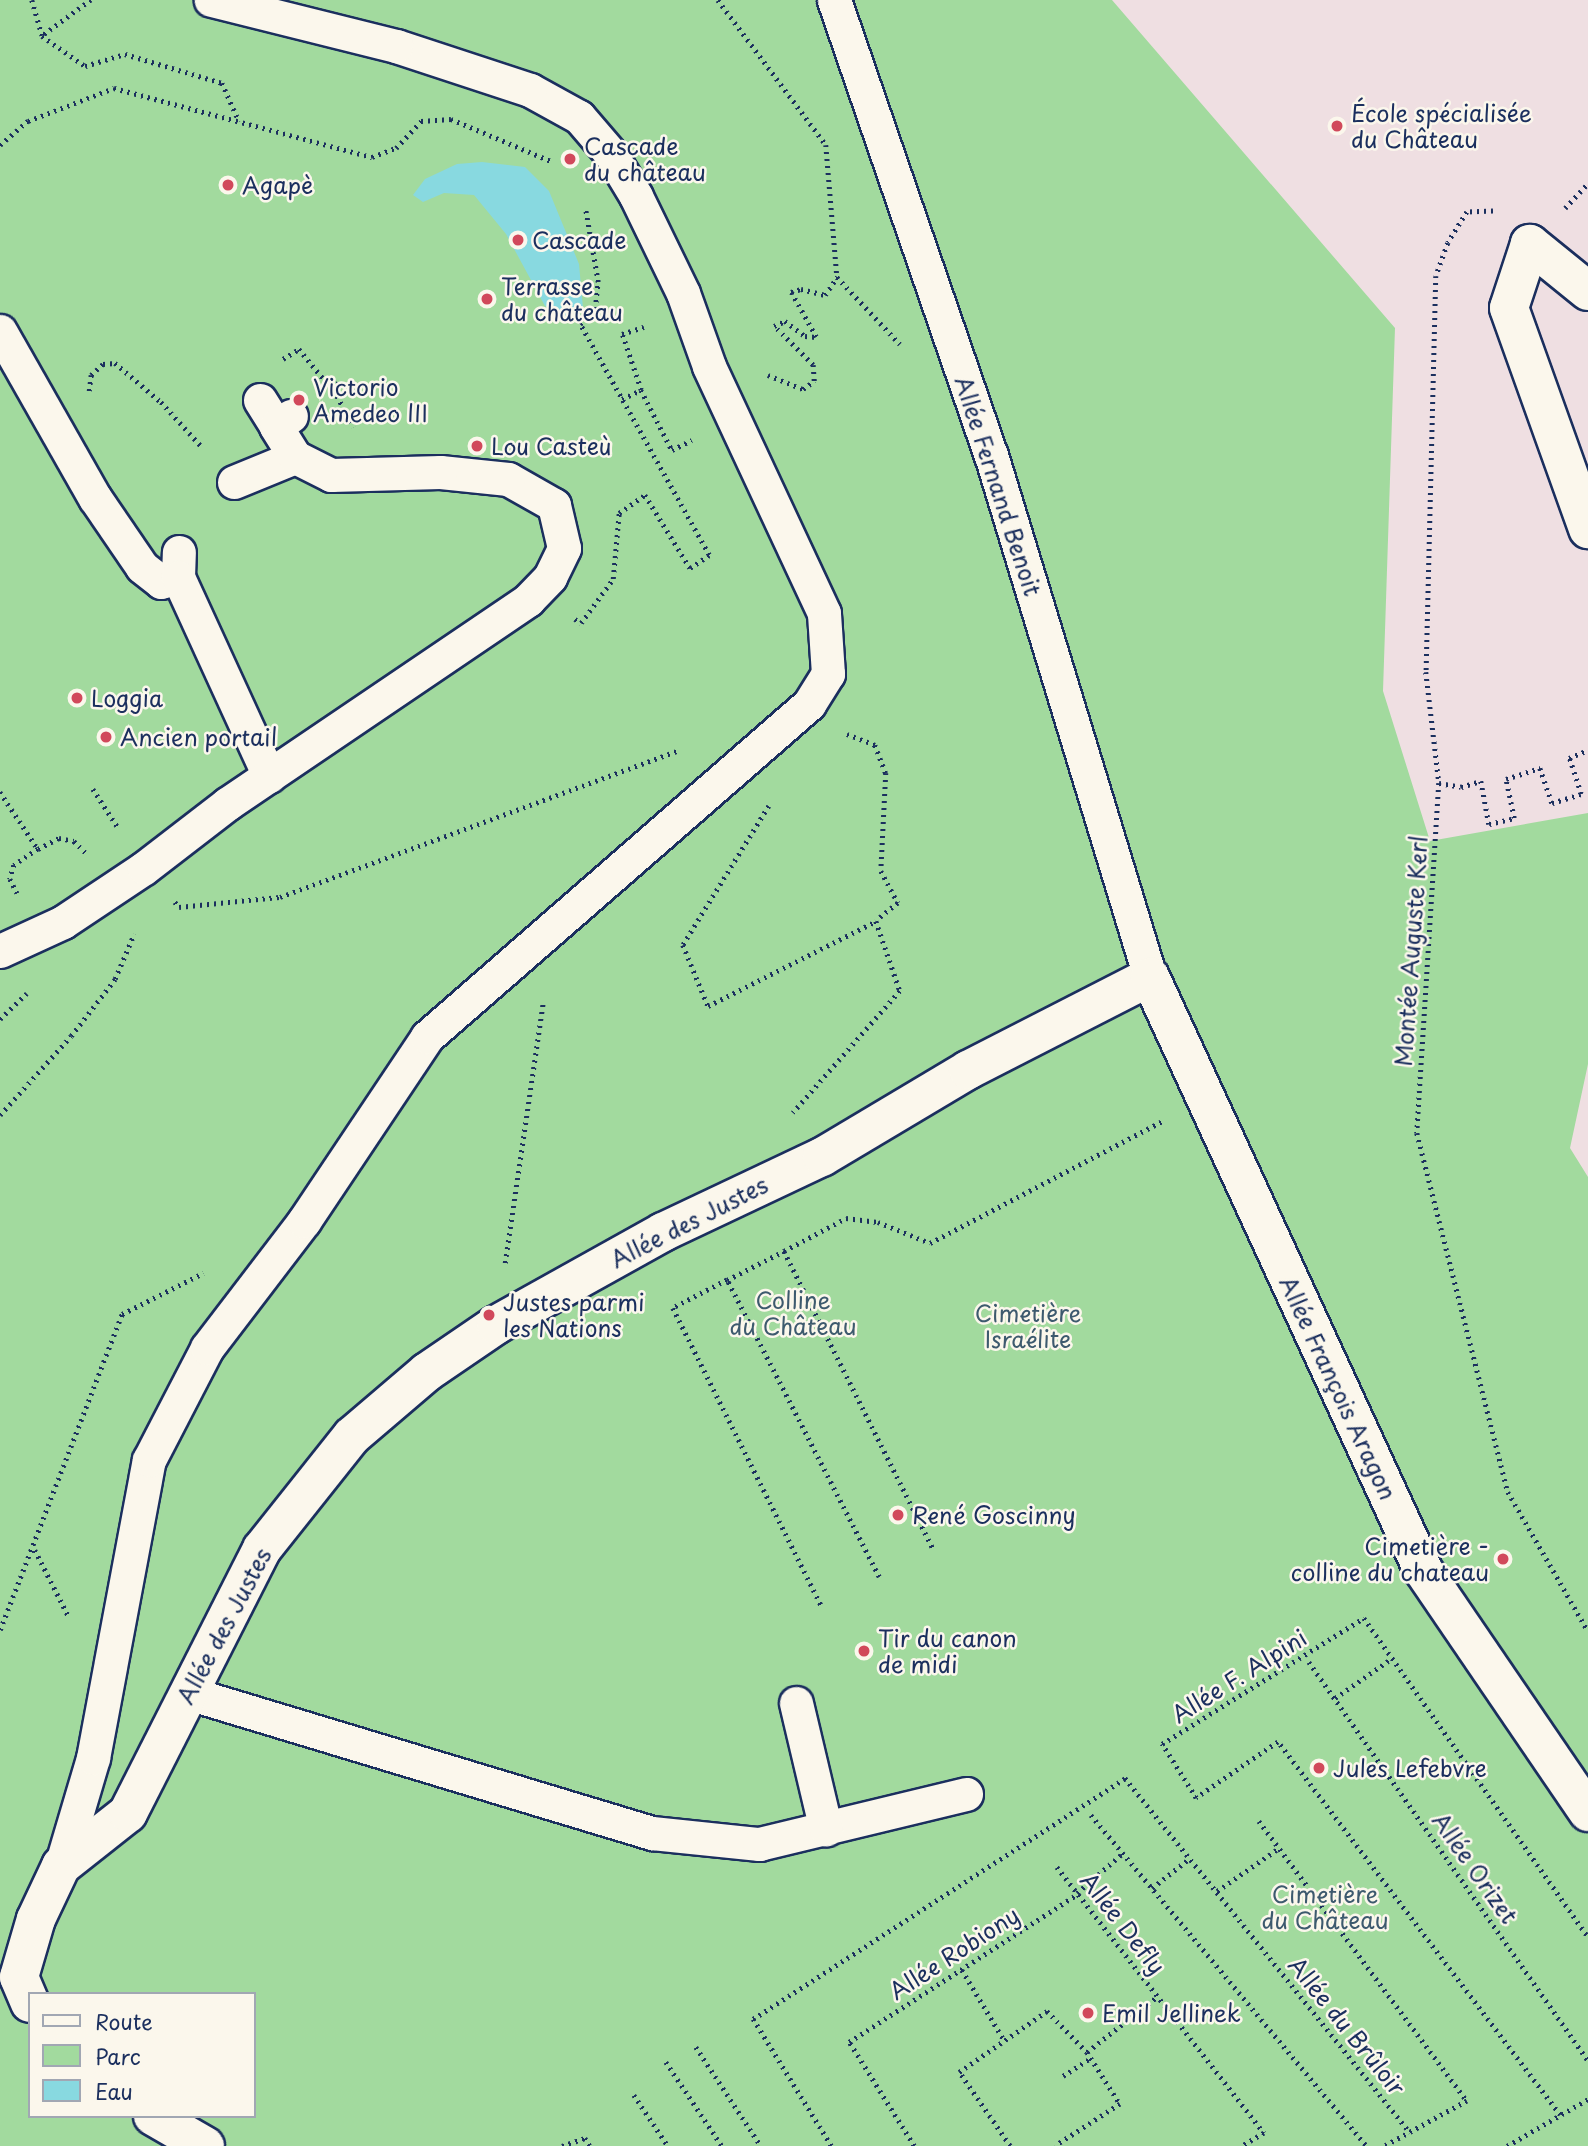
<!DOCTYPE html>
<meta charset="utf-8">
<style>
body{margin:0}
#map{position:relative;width:1588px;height:2146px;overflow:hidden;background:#efdfe2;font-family:"Playpen Sans",sans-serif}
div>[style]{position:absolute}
.green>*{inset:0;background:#a2da9e}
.water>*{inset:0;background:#88d9e0}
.path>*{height:4.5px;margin-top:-2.25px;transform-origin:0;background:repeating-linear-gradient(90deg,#1b2f5e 0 2px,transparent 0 7px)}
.roads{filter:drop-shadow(2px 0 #1b2f5e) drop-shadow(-2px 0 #1b2f5e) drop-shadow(0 2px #1b2f5e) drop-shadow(0 -2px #1b2f5e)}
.lane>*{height:33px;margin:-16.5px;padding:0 16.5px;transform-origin:16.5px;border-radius:16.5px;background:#fbf7ec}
.street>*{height:38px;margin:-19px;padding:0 19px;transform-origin:19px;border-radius:19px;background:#fbf7ec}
.dots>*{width:19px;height:19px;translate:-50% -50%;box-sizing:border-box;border:4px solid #fbf7ec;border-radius:50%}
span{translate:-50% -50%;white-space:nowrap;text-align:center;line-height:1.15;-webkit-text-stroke:5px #fbf7ec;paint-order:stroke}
.poi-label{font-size:23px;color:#1b2f5e}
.left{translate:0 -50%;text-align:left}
.right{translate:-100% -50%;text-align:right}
.street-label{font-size:23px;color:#1b2f5e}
.park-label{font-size:23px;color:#3d5a6e}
.legend{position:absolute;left:28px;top:1992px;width:228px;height:126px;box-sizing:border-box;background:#fbf7ec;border:2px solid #a1a7b3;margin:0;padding:9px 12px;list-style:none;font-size:21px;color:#1b2f5e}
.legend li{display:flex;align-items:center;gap:14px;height:35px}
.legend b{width:35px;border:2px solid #a1a7b3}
</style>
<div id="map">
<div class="green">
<div style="clip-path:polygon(evenodd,0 0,1112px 0,1395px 328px,1383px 691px,1430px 841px,1588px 813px,1588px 1064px,1570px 1148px,1588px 1177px,1588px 2146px,0 2146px,0 0,30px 1994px,254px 1994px,254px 2116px,30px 2116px,30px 1994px)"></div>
</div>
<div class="water">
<div style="clip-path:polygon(482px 162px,525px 167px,549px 191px,579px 264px,583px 308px,566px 318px,545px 306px,506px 234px,474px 195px,444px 193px,423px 202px,413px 195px,425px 179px,457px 164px)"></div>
</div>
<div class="path">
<div style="left:32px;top:0;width:37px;rotate:74deg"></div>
<div style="left:91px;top:0;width:61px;rotate:143.7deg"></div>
<div style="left:42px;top:36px;width:52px;rotate:34.9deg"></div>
<div style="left:85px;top:66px;width:42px;rotate:-16.7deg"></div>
<div style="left:125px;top:54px;width:101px;rotate:16.6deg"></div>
<div style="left:222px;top:83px;width:42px;rotate:65.9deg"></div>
<div style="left:718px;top:0;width:181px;rotate:53.3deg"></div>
<div style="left:826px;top:145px;width:132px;rotate:85.2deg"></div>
<div style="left:837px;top:277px;width:92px;rotate:46.8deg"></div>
<div style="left:0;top:145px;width:37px;rotate:-41deg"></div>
<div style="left:28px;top:121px;width:92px;rotate:-21deg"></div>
<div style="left:114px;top:88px;width:267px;rotate:15deg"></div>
<div style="left:372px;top:157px;width:26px;rotate:-21deg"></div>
<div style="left:396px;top:148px;width:37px;rotate:-47deg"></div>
<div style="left:421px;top:121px;width:30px;rotate:-4deg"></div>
<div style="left:451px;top:119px;width:108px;rotate:22.8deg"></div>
<div style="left:1565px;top:208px;width:34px;rotate:-47deg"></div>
<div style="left:1493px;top:211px;width:26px;rotate:178deg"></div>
<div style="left:1467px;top:212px;width:36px;rotate:122deg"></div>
<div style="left:1448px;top:243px;width:35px;rotate:110deg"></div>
<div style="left:1436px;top:276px;width:396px;rotate:91.4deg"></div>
<div style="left:1426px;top:672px;width:112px;rotate:83.3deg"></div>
<div style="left:1439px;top:783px;width:351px;rotate:93.6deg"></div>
<div style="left:1417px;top:1133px;width:370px;rotate:75.8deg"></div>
<div style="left:1508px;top:1492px;width:160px;rotate:60.1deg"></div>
<div style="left:283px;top:359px;width:19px;rotate:-32deg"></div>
<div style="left:299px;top:349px;width:50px;rotate:50.6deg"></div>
<div style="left:331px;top:388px;width:12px;rotate:-35deg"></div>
<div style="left:768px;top:375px;width:38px;rotate:22deg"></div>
<div style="left:803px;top:389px;width:14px;rotate:-36deg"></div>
<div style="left:814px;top:381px;width:16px;rotate:-94deg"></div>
<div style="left:813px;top:365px;width:55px;rotate:-135deg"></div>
<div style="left:774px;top:326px;width:12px;rotate:-24deg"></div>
<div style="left:785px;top:321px;width:25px;rotate:37deg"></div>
<div style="left:805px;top:336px;width:11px;rotate:5deg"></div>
<div style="left:816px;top:337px;width:51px;rotate:-119.1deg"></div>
<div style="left:791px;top:292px;width:10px;rotate:-17deg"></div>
<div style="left:801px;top:289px;width:25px;rotate:14deg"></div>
<div style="left:825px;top:295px;width:22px;rotate:-56deg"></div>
<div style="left:641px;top:390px;width:68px;rotate:62.7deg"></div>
<div style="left:672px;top:450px;width:22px;rotate:-27deg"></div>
<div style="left:89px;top:391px;width:16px;rotate:-83deg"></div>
<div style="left:91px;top:375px;width:16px;rotate:-43deg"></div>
<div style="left:103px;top:364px;width:12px;rotate:-5deg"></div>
<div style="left:115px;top:363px;width:60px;rotate:40.3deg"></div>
<div style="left:161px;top:402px;width:62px;rotate:47.6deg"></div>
<div style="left:337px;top:396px;width:35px;rotate:61deg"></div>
<div style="left:622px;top:399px;width:21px;rotate:-25deg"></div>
<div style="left:641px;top:390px;width:59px;rotate:-108.7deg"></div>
<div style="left:622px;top:334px;width:23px;rotate:-18deg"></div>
<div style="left:575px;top:619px;width:7px;rotate:34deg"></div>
<div style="left:581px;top:623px;width:54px;rotate:-54deg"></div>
<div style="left:613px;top:579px;width:66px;rotate:-84.8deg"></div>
<div style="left:619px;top:513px;width:32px;rotate:-35deg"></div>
<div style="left:645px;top:495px;width:86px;rotate:58.3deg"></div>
<div style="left:690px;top:568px;width:23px;rotate:-34deg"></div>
<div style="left:709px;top:555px;width:265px;rotate:-119.2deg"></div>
<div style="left:580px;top:324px;width:21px;rotate:-45deg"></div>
<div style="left:595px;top:309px;width:27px;rotate:-84deg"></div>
<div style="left:598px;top:282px;width:76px;rotate:-99.8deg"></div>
<div style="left:847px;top:734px;width:30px;rotate:21deg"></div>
<div style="left:875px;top:745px;width:30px;rotate:69deg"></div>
<div style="left:886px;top:773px;width:98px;rotate:92.9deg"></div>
<div style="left:881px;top:871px;width:36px;rotate:62deg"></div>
<div style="left:898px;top:903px;width:28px;rotate:141deg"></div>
<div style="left:1439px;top:783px;width:22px;rotate:10deg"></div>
<div style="left:1461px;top:787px;width:21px;rotate:-17deg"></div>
<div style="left:1481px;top:781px;width:44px;rotate:79.5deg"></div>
<div style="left:1489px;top:824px;width:26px;rotate:-13deg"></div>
<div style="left:1514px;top:818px;width:40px;rotate:-102deg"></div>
<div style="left:1506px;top:779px;width:36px;rotate:-18deg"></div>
<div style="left:1540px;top:768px;width:37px;rotate:71deg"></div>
<div style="left:1552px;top:803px;width:30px;rotate:-17deg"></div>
<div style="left:1581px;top:794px;width:38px;rotate:-108deg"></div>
<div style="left:1569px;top:758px;width:21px;rotate:-23deg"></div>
<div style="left:93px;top:789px;width:48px;rotate:57deg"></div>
<div style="left:0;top:792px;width:69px;rotate:56.3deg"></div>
<div style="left:38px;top:849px;width:29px;rotate:146deg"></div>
<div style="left:14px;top:865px;width:15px;rotate:106deg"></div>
<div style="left:10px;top:879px;width:16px;rotate:63deg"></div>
<div style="left:769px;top:806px;width:163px;rotate:121.7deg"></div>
<div style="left:683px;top:945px;width:66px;rotate:67.7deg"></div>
<div style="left:708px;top:1006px;width:188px;rotate:-26.8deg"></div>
<div style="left:876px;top:921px;width:74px;rotate:71.1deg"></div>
<div style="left:900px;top:991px;width:162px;rotate:131.3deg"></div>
<div style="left:38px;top:849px;width:24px;rotate:-28deg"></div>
<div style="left:59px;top:838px;width:15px;rotate:11deg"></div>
<div style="left:74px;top:841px;width:16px;rotate:45deg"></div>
<div style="left:175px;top:902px;width:6px;rotate:51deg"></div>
<div style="left:179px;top:907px;width:101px;rotate:-5.7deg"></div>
<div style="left:280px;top:897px;width:426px;rotate:-20.2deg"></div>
<div style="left:0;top:1019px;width:37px;rotate:-44deg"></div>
<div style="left:0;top:1115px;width:106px;rotate:-48.1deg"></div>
<div style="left:71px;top:1036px;width:72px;rotate:-52.3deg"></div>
<div style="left:115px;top:979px;width:49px;rotate:-67.1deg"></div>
<div style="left:784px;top:1251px;width:70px;rotate:-28deg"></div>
<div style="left:846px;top:1218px;width:32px;rotate:7deg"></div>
<div style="left:878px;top:1222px;width:56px;rotate:22deg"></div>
<div style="left:930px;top:1243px;width:262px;rotate:-27.7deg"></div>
<div style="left:505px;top:1263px;width:265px;rotate:-81.7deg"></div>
<div style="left:727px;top:1280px;width:61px;rotate:152.6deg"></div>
<div style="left:673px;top:1308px;width:334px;rotate:63.5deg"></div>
<div style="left:35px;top:1550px;width:75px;rotate:63.1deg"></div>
<div style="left:879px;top:1577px;width:334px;rotate:-117.1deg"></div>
<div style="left:727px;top:1280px;width:64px;rotate:-27deg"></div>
<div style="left:784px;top:1251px;width:335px;rotate:63.4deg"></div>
<div style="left:0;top:1630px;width:339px;rotate:-68.9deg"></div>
<div style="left:122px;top:1314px;width:91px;rotate:-26.8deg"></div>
<div style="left:1309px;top:1662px;width:486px;rotate:55deg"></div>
<div style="left:1335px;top:1698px;width:68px;rotate:-34.9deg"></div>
<div style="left:1091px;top:1815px;width:431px;rotate:50.2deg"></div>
<div style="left:1259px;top:1821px;width:349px;rotate:53.4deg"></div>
<div style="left:1467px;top:2101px;width:94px;rotate:151.2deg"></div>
<div style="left:1057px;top:1867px;width:337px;rotate:52.1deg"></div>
<div style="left:1264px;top:2133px;width:26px;rotate:149deg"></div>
<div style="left:1152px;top:1888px;width:48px;rotate:-38.3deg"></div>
<div style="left:1217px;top:1891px;width:75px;rotate:-34.7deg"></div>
<div style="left:1077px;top:1893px;width:61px;rotate:-41deg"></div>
<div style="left:962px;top:1970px;width:82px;rotate:59deg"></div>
<div style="left:696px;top:2047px;width:118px;rotate:56.7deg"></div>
<div style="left:1087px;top:2052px;width:90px;rotate:-38.3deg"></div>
<div style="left:666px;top:2062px;width:101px;rotate:56.3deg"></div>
<div style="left:1063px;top:2076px;width:33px;rotate:-33deg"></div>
<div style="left:634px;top:2095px;width:61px;rotate:56.3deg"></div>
<div style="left:1560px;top:2115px;width:468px;rotate:-127.1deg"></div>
<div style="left:1278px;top:1742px;width:99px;rotate:145.7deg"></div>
<div style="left:1196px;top:1798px;width:64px;rotate:-122.2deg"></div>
<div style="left:1162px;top:1744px;width:238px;rotate:-32deg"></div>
<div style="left:1364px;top:1618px;width:390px;rotate:54.9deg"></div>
<div style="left:562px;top:2146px;width:24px;rotate:-19deg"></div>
<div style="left:585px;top:2138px;width:9px;rotate:58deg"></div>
<div style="left:831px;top:2146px;width:149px;rotate:-121.6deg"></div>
<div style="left:753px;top:2019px;width:443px;rotate:-32.9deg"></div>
<div style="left:1125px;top:1778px;width:455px;rotate:51.2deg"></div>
<div style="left:914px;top:2146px;width:123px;rotate:-122deg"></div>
<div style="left:849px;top:2042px;width:273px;rotate:-32.9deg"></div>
<div style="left:1010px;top:2146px;width:90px;rotate:-124.6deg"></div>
<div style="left:959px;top:2072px;width:107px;rotate:-34.7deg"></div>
<div style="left:1047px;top:2011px;width:57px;rotate:45.7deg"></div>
<div style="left:1087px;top:2052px;width:62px;rotate:57.6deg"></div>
<div style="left:1120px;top:2104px;width:77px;rotate:147.1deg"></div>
<div style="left:1507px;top:2146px;width:94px;rotate:-30.1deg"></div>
</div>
<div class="roads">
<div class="lane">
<div style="left:834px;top:0;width:481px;rotate:71deg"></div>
<div style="left:991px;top:455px;width:546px;rotate:73.06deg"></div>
<div style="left:0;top:331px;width:192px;rotate:60.4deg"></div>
<div style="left:95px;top:498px;width:83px;rotate:55.7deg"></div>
<div style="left:142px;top:567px;width:24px;rotate:38deg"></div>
<div style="left:161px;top:582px;width:18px;rotate:-16deg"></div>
<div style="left:178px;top:577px;width:25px;rotate:-88deg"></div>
<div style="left:260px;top:400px;width:31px;rotate:58deg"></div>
<div style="left:234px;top:482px;width:66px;rotate:-22.3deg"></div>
<div style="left:178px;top:577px;width:219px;rotate:65.4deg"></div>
<div style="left:0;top:951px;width:69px;rotate:-24.7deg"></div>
<div style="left:63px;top:922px;width:97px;rotate:-33.7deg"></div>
<div style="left:144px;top:868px;width:105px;rotate:-37.6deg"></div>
<div style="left:227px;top:804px;width:364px;rotate:-34.1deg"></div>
<div style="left:528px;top:600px;width:32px;rotate:-46deg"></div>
<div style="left:550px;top:577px;width:32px;rotate:-64deg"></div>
<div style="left:564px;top:548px;width:44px;rotate:-103.1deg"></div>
<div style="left:554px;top:505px;width:53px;rotate:-150.5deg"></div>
<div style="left:508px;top:479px;width:68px;rotate:-174.1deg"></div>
<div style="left:440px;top:472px;width:109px;rotate:178.4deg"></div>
<div style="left:331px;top:475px;width:40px;rotate:-153.4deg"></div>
<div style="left:295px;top:457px;width:36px;rotate:-122deg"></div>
<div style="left:276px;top:426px;width:18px;rotate:-34deg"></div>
<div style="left:188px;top:1693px;width:485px;rotate:16.8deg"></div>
<div style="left:652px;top:1833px;width:108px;rotate:5.9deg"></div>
<div style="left:759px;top:1844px;width:213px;rotate:-13.6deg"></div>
<div style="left:796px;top:1703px;width:130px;rotate:76.7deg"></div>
<div style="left:61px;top:1866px;width:113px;rotate:-73.5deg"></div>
<div style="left:93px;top:1758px;width:303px;rotate:-79.4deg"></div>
<div style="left:149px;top:1460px;width:126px;rotate:-62.6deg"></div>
<div style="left:207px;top:1348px;width:160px;rotate:-52.6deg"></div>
<div style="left:304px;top:1221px;width:221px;rotate:-56.2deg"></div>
<div style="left:427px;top:1037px;width:507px;rotate:-41.08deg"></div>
<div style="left:809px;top:704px;width:36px;rotate:-58deg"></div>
<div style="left:828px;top:674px;width:61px;rotate:-93.8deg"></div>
<div style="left:824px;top:613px;width:272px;rotate:-115deg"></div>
<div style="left:709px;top:366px;width:77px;rotate:-109.6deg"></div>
<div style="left:683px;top:293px;width:108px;rotate:-115.9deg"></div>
<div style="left:636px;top:196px;width:50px;rotate:-121.2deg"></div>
<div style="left:610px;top:153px;width:48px;rotate:-130.7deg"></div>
<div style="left:579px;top:117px;width:56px;rotate:-151.1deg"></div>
<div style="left:530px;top:90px;width:141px;rotate:-161.8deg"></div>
<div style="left:396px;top:46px;width:191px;rotate:-166deg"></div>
</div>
<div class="street">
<div style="left:1588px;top:291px;width:75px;rotate:-141deg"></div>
<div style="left:1530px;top:244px;width:67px;rotate:108.2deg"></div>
<div style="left:1509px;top:308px;width:235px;rotate:70.3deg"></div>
<div style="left:30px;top:2003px;width:28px;rotate:-113deg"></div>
<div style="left:19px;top:1977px;width:60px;rotate:-73.7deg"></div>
<div style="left:36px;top:1919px;width:59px;rotate:-64.7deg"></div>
<div style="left:61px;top:1866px;width:85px;rotate:-38.3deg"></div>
<div style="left:128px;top:1813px;width:296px;rotate:-63.1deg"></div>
<div style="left:262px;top:1549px;width:144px;rotate:-51.5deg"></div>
<div style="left:352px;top:1436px;width:99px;rotate:-40.5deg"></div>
<div style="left:427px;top:1372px;width:83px;rotate:-34.3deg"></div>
<div style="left:496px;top:1325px;width:191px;rotate:-29.1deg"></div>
<div style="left:663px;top:1232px;width:176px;rotate:-25.3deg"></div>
<div style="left:822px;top:1157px;width:170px;rotate:-30.8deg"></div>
<div style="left:968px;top:1070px;width:204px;rotate:-27.1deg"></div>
<div style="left:1150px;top:977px;width:653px;rotate:65.28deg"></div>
<div style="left:1423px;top:1570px;width:293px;rotate:55.7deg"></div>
<div style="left:153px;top:2116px;width:60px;rotate:30deg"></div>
</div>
</div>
<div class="dots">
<div style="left:1337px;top:126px;background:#d1495b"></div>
<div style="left:570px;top:159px;background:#d1495b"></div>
<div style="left:228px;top:185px;background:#d1495b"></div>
<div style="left:518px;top:240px;background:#d1495b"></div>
<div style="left:487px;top:299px;background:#d1495b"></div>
<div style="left:299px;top:400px;background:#d1495b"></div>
<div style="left:477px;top:446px;background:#d1495b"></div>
<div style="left:77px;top:698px;background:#d1495b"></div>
<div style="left:106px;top:737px;background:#d1495b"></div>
<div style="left:489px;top:1315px;background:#d1495b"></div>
<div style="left:898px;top:1515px;background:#d1495b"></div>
<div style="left:1503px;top:1559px;background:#d1495b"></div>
<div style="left:864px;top:1651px;background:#d1495b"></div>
<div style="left:1319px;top:1768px;background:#d1495b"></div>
<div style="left:1088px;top:2013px;background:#d1495b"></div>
</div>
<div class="poi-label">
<span class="left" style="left:1351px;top:126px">École spécialisée<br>du Château</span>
<span class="left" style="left:584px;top:159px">Cascade<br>du château</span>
<span class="left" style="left:242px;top:185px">Agapè</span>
<span class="left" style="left:532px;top:240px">Cascade</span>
<span class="left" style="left:501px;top:299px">Terrasse<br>du château</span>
<span class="left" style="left:313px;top:400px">Victorio<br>Amedeo III</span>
<span class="left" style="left:491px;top:446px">Lou Casteù</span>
<span class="left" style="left:91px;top:698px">Loggia</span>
<span class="left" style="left:120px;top:737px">Ancien portail</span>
<span class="left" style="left:503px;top:1315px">Justes parmi<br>les Nations</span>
<span class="left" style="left:912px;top:1515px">René Goscinny</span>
<span class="right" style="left:1489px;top:1559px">Cimetière -<br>colline du chateau</span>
<span class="left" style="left:878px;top:1651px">Tir du canon<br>de midi</span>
<span class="left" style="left:1333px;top:1768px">Jules Lefebvre</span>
<span class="left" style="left:1102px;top:2013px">Emil Jellinek</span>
</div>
<div class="street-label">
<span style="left:998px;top:486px;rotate:72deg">Allée Fernand Benoit</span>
<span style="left:1411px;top:951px;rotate:-86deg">Montée Auguste Kerl</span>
<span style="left:689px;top:1222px;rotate:-27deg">Allée des Justes</span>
<span style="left:1338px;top:1388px;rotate:65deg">Allée François Aragon</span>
<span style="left:224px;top:1626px;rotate:-62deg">Allée des Justes</span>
<span style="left:1239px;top:1676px;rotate:-32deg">Allée F. Alpini</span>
<span style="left:1475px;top:1868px;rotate:55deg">Allée Orizet</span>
<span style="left:1123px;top:1923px;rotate:52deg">Allée Defly</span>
<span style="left:954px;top:1953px;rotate:-33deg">Allée Robiony</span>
<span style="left:1347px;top:2026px;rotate:51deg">Allée du Brûloir</span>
</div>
<div class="park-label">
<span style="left:793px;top:1313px">Colline<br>du Château</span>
<span style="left:1028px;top:1326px">Cimetière<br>Israélite</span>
<span style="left:1325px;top:1907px">Cimetière<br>du Château</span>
</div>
<ul class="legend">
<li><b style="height:9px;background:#fbf7ec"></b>Route</li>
<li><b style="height:19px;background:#a2da9e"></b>Parc</li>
<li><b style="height:19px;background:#88d9e0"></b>Eau</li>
</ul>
</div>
